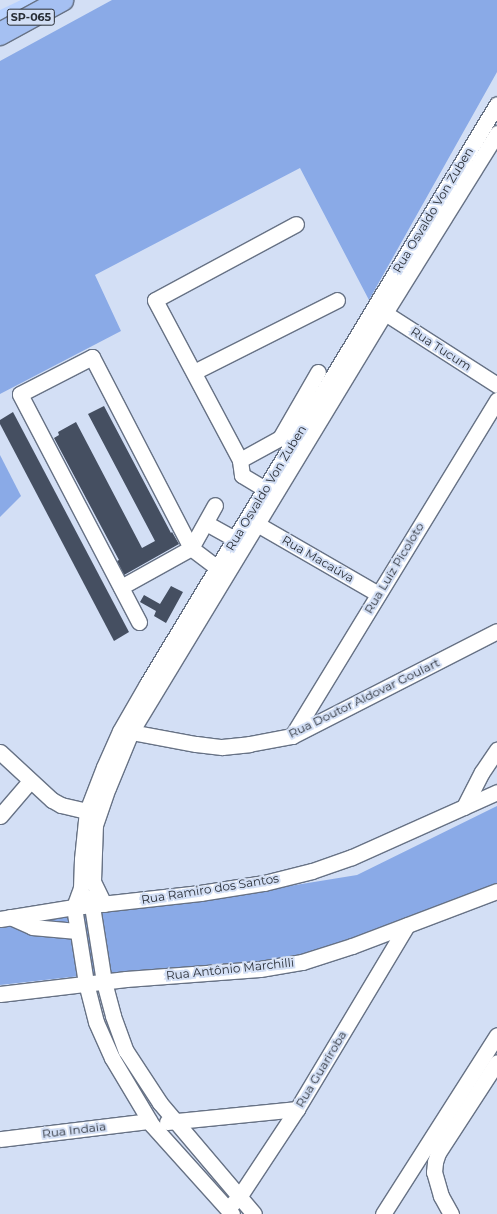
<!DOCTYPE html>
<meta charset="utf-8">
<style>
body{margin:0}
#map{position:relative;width:497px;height:1214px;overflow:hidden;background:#d3dff5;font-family:Montserrat,sans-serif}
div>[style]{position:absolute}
.green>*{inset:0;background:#b9d2fe}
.forest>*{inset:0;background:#8aaae7}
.building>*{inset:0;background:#454f61}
.roads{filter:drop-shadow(1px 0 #677285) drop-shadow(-1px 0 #677285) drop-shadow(0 1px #677285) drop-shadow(0 -1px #677285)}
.minor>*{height:15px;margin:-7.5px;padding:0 7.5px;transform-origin:7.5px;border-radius:7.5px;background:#fff}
.highway>*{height:22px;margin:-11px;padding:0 11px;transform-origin:11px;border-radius:11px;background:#a5c0f2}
span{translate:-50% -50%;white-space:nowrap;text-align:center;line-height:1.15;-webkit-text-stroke:4px #d3dff5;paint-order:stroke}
.shield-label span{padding:1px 3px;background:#d3dff5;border:1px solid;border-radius:3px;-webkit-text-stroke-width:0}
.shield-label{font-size:11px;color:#292e36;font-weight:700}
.street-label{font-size:12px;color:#292e36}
</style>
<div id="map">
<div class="green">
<div style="clip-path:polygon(21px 0,41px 0,0 22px,0 10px)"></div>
</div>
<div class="forest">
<div style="clip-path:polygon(112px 0,497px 0,497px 72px,369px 300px,300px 168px,95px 275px,121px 331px,0 394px,0 61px)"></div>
<div style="clip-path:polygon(0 455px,21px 496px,0 517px)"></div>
<div style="clip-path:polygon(497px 806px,497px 887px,301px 958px,242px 966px,80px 976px,0 985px,0 925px,240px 894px,357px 875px)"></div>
</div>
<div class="building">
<div style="clip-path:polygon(104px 406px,171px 533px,172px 532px,179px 544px,124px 575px,117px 561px,119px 560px,54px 438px,59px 435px,58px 432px,76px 422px,142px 548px,155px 541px,88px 414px)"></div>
<div style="clip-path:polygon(13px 412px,129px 632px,114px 641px,0 424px,0 420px)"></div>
<div style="clip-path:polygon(171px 586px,183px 592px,166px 623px,154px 616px,156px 611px,140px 602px,144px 595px,160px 604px)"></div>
</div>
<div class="roads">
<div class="minor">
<div style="left:385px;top:313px;width:133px;rotate:32.7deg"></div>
<div style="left:194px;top:372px;width:160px;rotate:-26.7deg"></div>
<div style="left:240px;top:460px;width:46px;rotate:-28.8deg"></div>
<div style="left:280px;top:438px;width:76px;rotate:-60.1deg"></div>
<div style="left:265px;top:489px;width:27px;rotate:-149deg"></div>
<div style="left:242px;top:475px;width:15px;rotate:-98deg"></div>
<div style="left:240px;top:460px;width:181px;rotate:-118deg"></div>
<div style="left:155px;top:300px;width:160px;rotate:-28.3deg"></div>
<div style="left:206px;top:523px;width:33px;rotate:29deg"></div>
<div style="left:257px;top:524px;width:140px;rotate:30deg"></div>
<div style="left:121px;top:587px;width:80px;rotate:-29.1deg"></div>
<div style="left:191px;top:548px;width:49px;rotate:-60.8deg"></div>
<div style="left:139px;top:622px;width:257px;rotate:-117.6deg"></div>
<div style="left:20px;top:394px;width:81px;rotate:-27.2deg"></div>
<div style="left:92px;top:357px;width:215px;rotate:62.6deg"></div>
<div style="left:191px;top:548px;width:34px;rotate:37deg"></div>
<div style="left:131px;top:732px;width:66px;rotate:10.5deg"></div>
<div style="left:196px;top:744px;width:26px;rotate:7deg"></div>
<div style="left:222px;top:747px;width:27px;rotate:-6deg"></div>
<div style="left:249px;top:744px;width:44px;rotate:-10.5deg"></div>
<div style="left:292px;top:736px;width:230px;rotate:-27.1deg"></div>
<div style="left:292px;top:736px;width:394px;rotate:-58.6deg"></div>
<div style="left:0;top:752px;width:71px;rotate:42.7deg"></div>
<div style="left:52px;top:800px;width:10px;rotate:29deg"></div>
<div style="left:61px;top:805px;width:27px;rotate:13deg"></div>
<div style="left:464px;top:807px;width:39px;rotate:-63deg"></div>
<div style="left:482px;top:772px;width:27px;rotate:-56deg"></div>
<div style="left:0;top:816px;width:46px;rotate:-49.4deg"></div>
<div style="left:87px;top:897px;width:10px;rotate:61deg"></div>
<div style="left:92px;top:906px;width:77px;rotate:81deg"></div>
<div style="left:104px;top:982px;width:35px;rotate:75deg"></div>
<div style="left:113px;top:1016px;width:37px;rotate:70deg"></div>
<div style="left:126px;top:1051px;width:62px;rotate:56.8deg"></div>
<div style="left:160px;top:1103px;width:145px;rotate:49.7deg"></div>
<div style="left:104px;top:904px;width:25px;rotate:-116deg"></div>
<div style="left:93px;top:881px;width:56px;rotate:-88deg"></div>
<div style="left:95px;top:825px;width:39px;rotate:-71deg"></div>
<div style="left:108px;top:788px;width:61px;rotate:-67.7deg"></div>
<div style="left:131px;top:732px;width:490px;rotate:-58.8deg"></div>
<div style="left:385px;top:313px;width:212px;rotate:-58.1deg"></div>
<div style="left:10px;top:917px;width:24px;rotate:24deg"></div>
<div style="left:32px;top:927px;width:45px;rotate:5.1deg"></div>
<div style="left:0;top:919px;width:75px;rotate:-9.2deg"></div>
<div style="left:74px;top:907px;width:127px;rotate:-6.3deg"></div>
<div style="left:200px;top:893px;width:65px;rotate:-8.9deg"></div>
<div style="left:264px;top:883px;width:49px;rotate:-14deg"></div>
<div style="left:312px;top:871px;width:42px;rotate:-19.3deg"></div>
<div style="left:352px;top:857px;width:159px;rotate:-24.1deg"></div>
<div style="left:0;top:994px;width:127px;rotate:-6.8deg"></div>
<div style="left:126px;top:979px;width:134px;rotate:-4.3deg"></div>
<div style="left:260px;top:969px;width:43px;rotate:-9.5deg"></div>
<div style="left:302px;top:962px;width:52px;rotate:-17.7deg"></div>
<div style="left:352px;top:946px;width:155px;rotate:-20.8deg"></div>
<div style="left:167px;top:1122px;width:131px;rotate:-5.7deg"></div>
<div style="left:0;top:1139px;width:150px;rotate:-6.9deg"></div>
<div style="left:232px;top:1204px;width:10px;rotate:-45deg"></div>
<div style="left:239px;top:1197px;width:105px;rotate:-56.6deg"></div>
<div style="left:297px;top:1109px;width:214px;rotate:-59.1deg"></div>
<div style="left:232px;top:1214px;width:120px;rotate:-132deg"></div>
<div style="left:152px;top:1125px;width:78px;rotate:-120.8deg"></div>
<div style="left:112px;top:1058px;width:39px;rotate:-114deg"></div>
<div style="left:96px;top:1022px;width:40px;rotate:-104.4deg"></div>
<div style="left:86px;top:983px;width:77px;rotate:-99deg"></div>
<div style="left:74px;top:907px;width:20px;rotate:-70deg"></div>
<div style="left:81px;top:888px;width:29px;rotate:-88deg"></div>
<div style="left:82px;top:859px;width:48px;rotate:-84.1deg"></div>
<div style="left:87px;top:811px;width:47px;rotate:-68.9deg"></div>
<div style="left:104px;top:767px;width:39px;rotate:-66deg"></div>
<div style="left:120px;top:731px;width:54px;rotate:-60.1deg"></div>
<div style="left:147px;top:684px;width:677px;rotate:-58.89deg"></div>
<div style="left:383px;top:1214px;width:212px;rotate:-57.5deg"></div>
<div style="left:451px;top:1214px;width:21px;rotate:-119deg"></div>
<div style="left:441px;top:1196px;width:25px;rotate:-106deg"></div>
<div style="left:434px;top:1172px;width:10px;rotate:-84deg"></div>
<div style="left:435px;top:1162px;width:9px;rotate:-72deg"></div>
<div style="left:438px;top:1153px;width:108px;rotate:-57deg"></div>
</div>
<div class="highway">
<div style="left:0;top:34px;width:71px;rotate:-28.7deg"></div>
</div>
</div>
<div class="shield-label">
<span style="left:31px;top:17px">SP-065</span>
</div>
<div class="street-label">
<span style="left:433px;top:210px;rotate:-59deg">Rua Osvaldo Von Zuben</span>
<span style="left:441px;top:349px;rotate:33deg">Rua Tucum</span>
<span style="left:266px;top:488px;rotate:-59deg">Rua Osvaldo Von Zuben</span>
<span style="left:318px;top:559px;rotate:30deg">Rua Macaúva</span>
<span style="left:394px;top:568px;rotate:-59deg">Rua Luíz Picoloto</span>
<span style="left:364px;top:698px;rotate:-26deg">Rua Doutor Aldovar Goulart</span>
<span style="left:210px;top:889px;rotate:-9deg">Rua Ramiro dos Santos</span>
<span style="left:230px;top:969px;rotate:-6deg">Rua Antônio Marchilli</span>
<span style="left:321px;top:1069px;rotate:-59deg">Rua Guariroba</span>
<span style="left:74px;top:1130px;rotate:-7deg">Rua Indaia</span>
</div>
</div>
